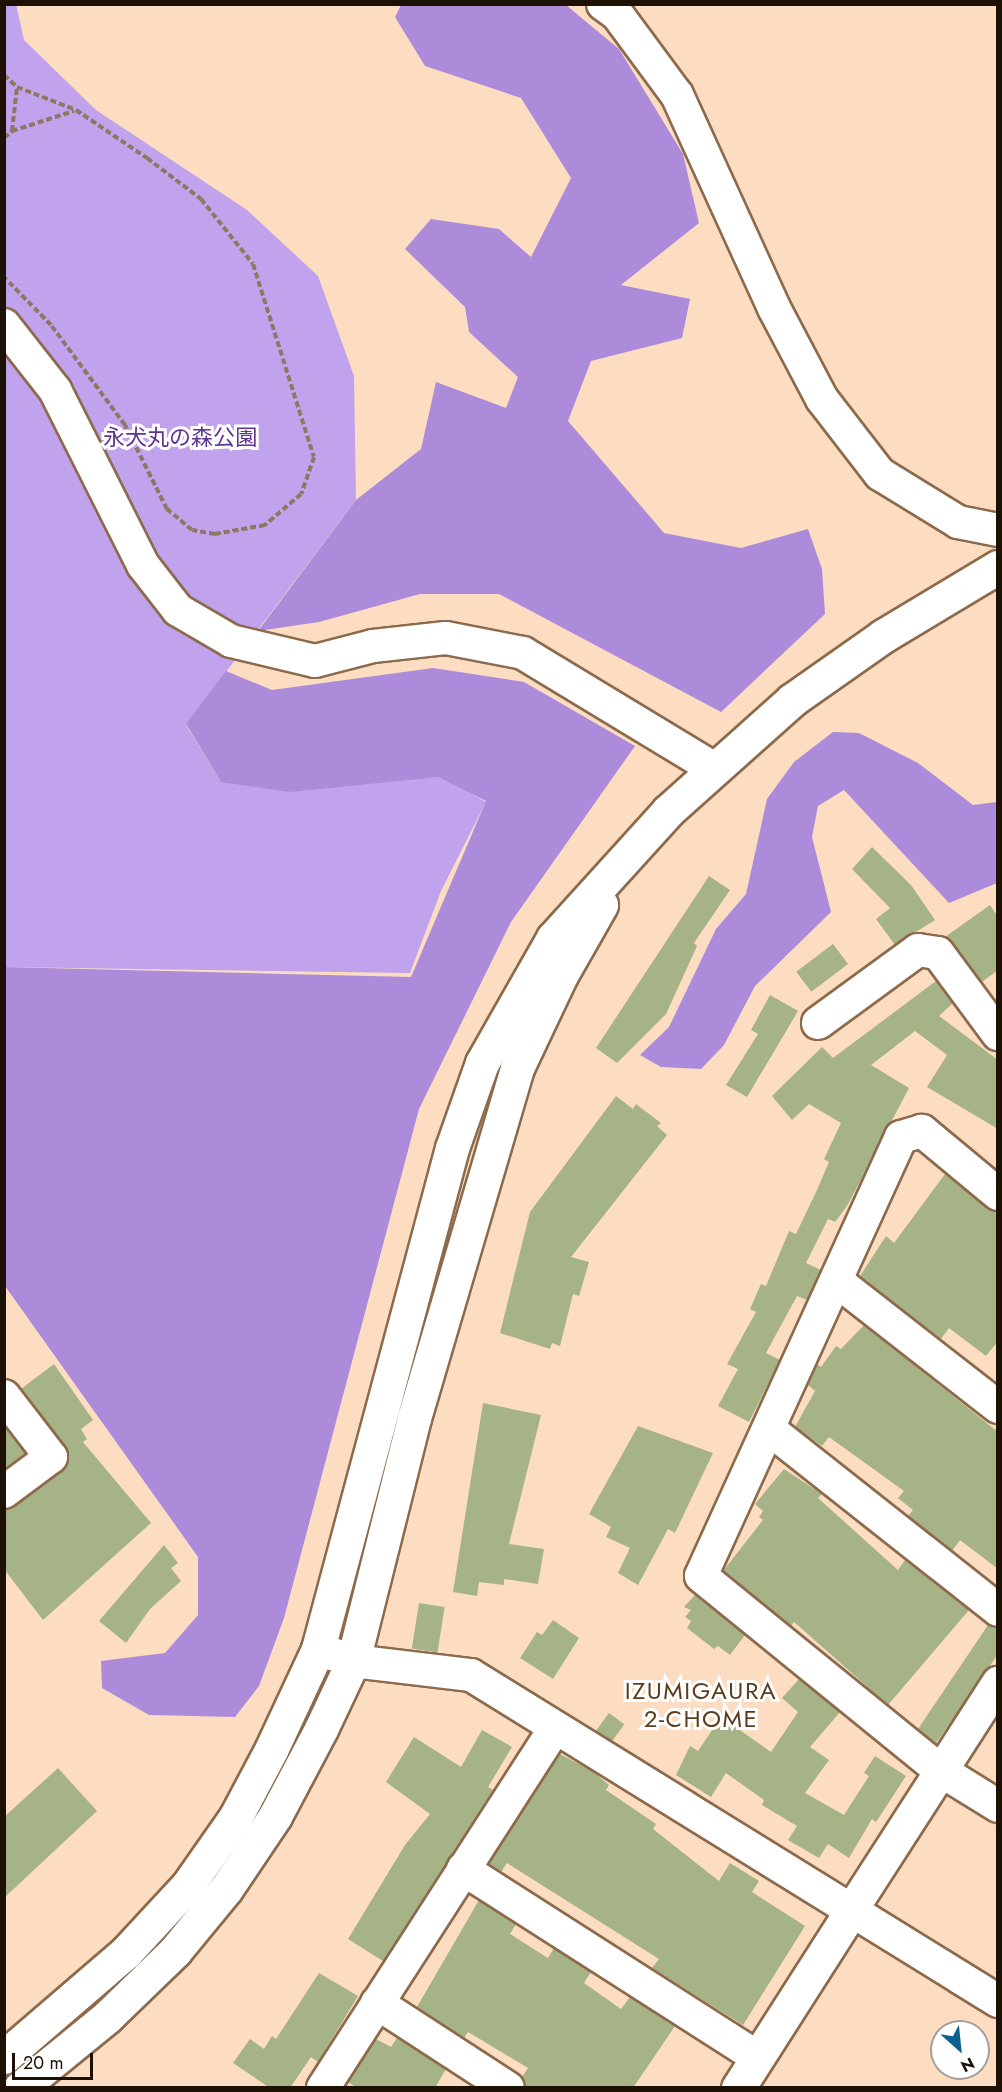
<!DOCTYPE html>
<meta charset="utf-8">
<style>
body{margin:0}
#map{position:relative;width:1002px;height:2092px;overflow:hidden;background:#fcddc2;font-family:Jost,"Noto Sans JP",sans-serif}
div>[style]{position:absolute}
.green>*{inset:0;background:#c0a2ed}
.forest>*{inset:0;background:#ab8bda}
.building>*{inset:0;background:#a5b387;transform-origin:0 0}
.path>*{height:4px;margin-top:-2px;transform-origin:0;background:repeating-linear-gradient(90deg,#8e7865 0 6px,transparent 0 9px)}
.roads{filter:drop-shadow(2px 0 #8d6a4c) drop-shadow(-2px 0 #8d6a4c) drop-shadow(0 2px #8d6a4c) drop-shadow(0 -2px #8d6a4c)}
.minor>*{height:32px;margin:-16px;padding:0 16px;transform-origin:16px;border-radius:16px;background:#fff}
.tertiary>*{height:33px;margin:-16.5px;padding:0 16.5px;transform-origin:16.5px;border-radius:16.5px;background:#fff}
span{translate:-50% -50%;white-space:nowrap;text-align:center;line-height:1.15;-webkit-text-stroke:6px #fff;paint-order:stroke}
.park-label{font-size:22px;color:#5f3391}
.neighbourhood-label{font-size:24px;color:#5c3c1e;letter-spacing:1.5px}
.frame{position:absolute;inset:0;border:6px solid #1d1005;pointer-events:none}
.north{position:absolute;left:930px;top:2020px;width:60px;height:60px;box-sizing:border-box;background:#fff;border:2px solid #a59f9b;border-radius:50%;rotate:153deg;font-size:16px;font-weight:700;line-height:24px;text-align:center;color:#1d1005}
.north::after{content:'';display:block;margin:auto;width:21px;height:27px;background:#096091;clip-path:polygon(50% 0,100% 100%,50% 72%,0 100%)}
.scale{position:absolute;left:12px;top:2053px;width:81px;height:27px;box-sizing:border-box;border:3px solid #1d1005;border-top:0;padding-left:8px;font-size:18px;line-height:21px;white-space:nowrap;color:#1d1005;-webkit-text-stroke:4px #fff;paint-order:stroke}
</style>
<div id="map">
<div class="green">
<div style="clip-path:polygon(16px 4px,24px 40px,96px 110px,247px 210px,318px 276px,354px 376px,356px 500px,186px 725px,221px 782px,443px 777px,486px 802px,441px 891px,410px 973px,5px 967px,4px 5px)"></div>
</div>
<div class="forest">
<div style="clip-path:polygon(401px 5px,566px 5px,619px 49px,683px 154px,699px 223px,621px 285px,690px 299px,682px 338px,591px 361px,568px 421px,664px 533px,741px 548px,808px 529px,822px 569px,825px 614px,721px 712px,499px 594px,420px 594px,319px 622px,258px 631px,356px 500px,421px 449px,436px 382px,506px 408px,518px 377px,469px 332px,465px 307px,405px 249px,431px 219px,499px 229px,531px 257px,571px 178px,521px 98px,425px 66px,395px 17px)"></div>
<div style="clip-path:polygon(433px 668px,524px 682px,635px 746px,511px 922px,419px 1109px,284px 1618px,259px 1686px,235px 1717px,149px 1715px,102px 1688px,101px 1661px,165px 1653px,198px 1615px,198px 1557px,5px 1286px,5px 967px,411px 977px,486px 801px,439px 777px,290px 792px,221px 782px,186px 724px,226px 671px,272px 690px)"></div>
<div style="clip-path:polygon(833px 732px,859px 733px,918px 763px,973px 805px,997px 802px,997px 883px,949px 903px,844px 790px,818px 806px,812px 837px,831px 912px,755px 986px,724px 1045px,701px 1069px,661px 1067px,640px 1055px,669px 1027px,716px 929px,746px 894px,767px 799px,794px 762px)"></div>
</div>
<div class="building">
<div style="clip-path:polygon(872px 847px,911px 885px,935px 920px,895px 945px,876px 919px,890px 908px,852px 869px)"></div>
<div style="clip-path:polygon(709px 876px,730px 890px,694px 943px,697px 946px,666px 1014px,617px 1063px,596px 1048px)"></div>
<div style="clip-path:polygon(990px 905px,998px 917px,998px 970px,982px 982px,945px 937px)"></div>
<div style="left:833px;top:944px;width:25px;height:46px;rotate:53deg"></div>
<div style="clip-path:polygon(936px 981px,953px 1003px,939px 1016px,998px 1060px,998px 1129px,927px 1087px,947px 1055px,915px 1031px,871px 1065px,909px 1088px,847px 1206px,835px 1222px,828px 1219px,806px 1263px,821px 1270px,807px 1300px,797px 1296px,766px 1353px,780px 1360px,749px 1422px,718px 1406px,738px 1369px,727px 1364px,756px 1312px,750px 1309px,761px 1284px,766px 1286px,789px 1231px,796px 1234px,817px 1190px,829px 1162px,824px 1159px,841px 1123px,809px 1104px,792px 1120px,772px 1096px,822px 1047px,833px 1058px)"></div>
<div style="clip-path:polygon(770px 995px,798px 1011px,747px 1097px,726px 1085px,758px 1034px,751px 1030px)"></div>
<div style="clip-path:polygon(616px 1096px,633px 1109px,636px 1104px,661px 1123px,657px 1126px,667px 1135px,571px 1257px,589px 1262px,579px 1296px,573px 1294px,560px 1346px,552px 1343px,550px 1349px,500px 1333px,530px 1212px)"></div>
<div style="clip-path:polygon(945px 1174px,998px 1212px,998px 1341px,986px 1356px,949px 1328px,941px 1339px,860px 1276px,886px 1236px,894px 1243px)"></div>
<div style="clip-path:polygon(864px 1325px,998px 1432px,998px 1569px,960px 1540px,952px 1551px,908px 1516px,913px 1510px,898px 1498px,904px 1491px,829px 1437px,822px 1446px,795px 1427px,815px 1391px,808px 1385px,817px 1364px,821px 1367px,836px 1346px,841px 1349px)"></div>
<div style="clip-path:polygon(54px 1364px,93px 1420px,81px 1429px,87px 1439px,83px 1442px,151px 1523px,43px 1620px,4px 1569px,4px 1510px,68px 1463px,65px 1446px,21px 1389px)"></div>
<div style="clip-path:polygon(483px 1403px,541px 1415px,509px 1544px,544px 1549px,538px 1584px,504px 1579px,504px 1585px,479px 1582px,477px 1596px,453px 1592px)"></div>
<div style="clip-path:polygon(4px 1426px,26px 1453px,4px 1469px)"></div>
<div style="clip-path:polygon(638px 1426px,713px 1453px,675px 1533px,668px 1529px,638px 1585px,618px 1573px,630px 1548px,606px 1537px,611px 1527px,589px 1514px)"></div>
<div style="clip-path:polygon(784px 1469px,822px 1494px,818px 1498px,898px 1570px,905px 1560px,969px 1610px,888px 1705px,794px 1622px,791px 1626px,723px 1571px,763px 1520px,759px 1517px,763px 1511px,755px 1504px)"></div>
<div style="clip-path:polygon(164px 1545px,178px 1563px,171px 1568px,181px 1581px,150px 1609px,126px 1643px,99px 1621px)"></div>
<div style="clip-path:polygon(695px 1595px,745px 1635px,730px 1655px,718px 1646px,714px 1649px,687px 1628px,691px 1621px,685px 1617px,691px 1610px,684px 1607px)"></div>
<div style="left:419px;top:1603px;width:26px;height:46px;rotate:9deg"></div>
<div style="clip-path:polygon(553px 1620px,579px 1638px,553px 1679px,520px 1658px,537px 1632px,542px 1635px)"></div>
<div style="clip-path:polygon(988px 1625px,998px 1628px,998px 1654px,936px 1743px,918px 1729px)"></div>
<div style="clip-path:polygon(799px 1679px,840px 1712px,810px 1747px,829px 1760px,805px 1793px,844px 1815px,869px 1776px,864px 1773px,875px 1756px,906px 1776px,876px 1822px,872px 1819px,849px 1858px,828px 1844px,819px 1858px,788px 1840px,797px 1826px,762px 1805px,764px 1800px,726px 1773px,711px 1797px,676px 1775px,690px 1746px,698px 1751px,721px 1717px,771px 1752px,798px 1712px,782px 1698px)"></div>
<div style="left:609px;top:1713px;width:19px;height:22px;rotate:36deg"></div>
<div style="clip-path:polygon(482px 1730px,512px 1747px,488px 1787px,493px 1790px,383px 1961px,348px 1939px,405px 1845px,430px 1814px,386px 1782px,414px 1737px,461px 1767px)"></div>
<div style="clip-path:polygon(560px 1754px,594px 1772px,609px 1785px,606px 1790px,656px 1824px,653px 1829px,719px 1881px,730px 1863px,759px 1881px,752px 1892px,805px 1926px,743px 2025px,652px 1968px,659px 1959px,507px 1863px,501px 1872px,489px 1864px)"></div>
<div style="clip-path:polygon(58px 1768px,97px 1811px,4px 1898px,4px 1817px)"></div>
<div style="clip-path:polygon(479px 1900px,516px 1924px,510px 1934px,548px 1958px,554px 1948px,591px 1972px,584px 1983px,621px 2009px,630px 1997px,675px 2026px,633px 2088px,526px 2088px,522px 2077px,528px 2068px,468px 2032px,464px 2038px,417px 2007px)"></div>
<div style="clip-path:polygon(319px 1973px,358px 1996px,318px 2062px,311px 2057px,290px 2088px,270px 2088px,233px 2063px,250px 2039px,264px 2049px,272px 2036px,276px 2039px)"></div>
<div style="clip-path:polygon(397px 2038px,446px 2069px,435px 2088px,357px 2088px,348px 2082px,376px 2039px,391px 2047px)"></div>
</div>
<div class="path">
<div style="left:4px;top:75px;width:18px;rotate:43deg"></div>
<div style="left:17px;top:87px;width:63px;rotate:21.3deg"></div>
<div style="left:76px;top:110px;width:86px;rotate:34.1deg"></div>
<div style="left:147px;top:158px;width:68px;rotate:37.2deg"></div>
<div style="left:201px;top:199px;width:83px;rotate:51.3deg"></div>
<div style="left:253px;top:264px;width:202px;rotate:72.5deg"></div>
<div style="left:314px;top:457px;width:39px;rotate:109deg"></div>
<div style="left:301px;top:494px;width:48px;rotate:139.3deg"></div>
<div style="left:265px;top:525px;width:51px;rotate:169.8deg"></div>
<div style="left:215px;top:534px;width:23px;rotate:-170deg"></div>
<div style="left:192px;top:530px;width:33px;rotate:-140deg"></div>
<div style="left:167px;top:509px;width:94px;rotate:-116.6deg"></div>
<div style="left:125px;top:425px;width:124px;rotate:-126.5deg"></div>
<div style="left:51px;top:325px;width:67px;rotate:-134.4deg"></div>
<div style="left:12px;top:131px;width:65px;rotate:-17.9deg"></div>
<div style="left:4px;top:138px;width:11px;rotate:-41deg"></div>
<div style="left:12px;top:131px;width:44px;rotate:-83.5deg"></div>
</div>
<div class="roads">
<div class="minor">
<div style="left:603px;top:4px;width:17px;rotate:36deg"></div>
<div style="left:617px;top:14px;width:101px;rotate:53.5deg"></div>
<div style="left:677px;top:95px;width:234px;rotate:65.5deg"></div>
<div style="left:774px;top:308px;width:103px;rotate:62.2deg"></div>
<div style="left:822px;top:399px;width:95px;rotate:52.3deg"></div>
<div style="left:880px;top:474px;width:92px;rotate:31.6deg"></div>
<div style="left:958px;top:522px;width:41px;rotate:11.3deg"></div>
<div style="left:4px;top:325px;width:83px;rotate:51.9deg"></div>
<div style="left:55px;top:390px;width:196px;rotate:63.3deg"></div>
<div style="left:143px;top:565px;width:57px;rotate:52.1deg"></div>
<div style="left:178px;top:610px;width:61px;rotate:30.3deg"></div>
<div style="left:231px;top:641px;width:86px;rotate:13.4deg"></div>
<div style="left:315px;top:661px;width:60px;rotate:-14.5deg"></div>
<div style="left:373px;top:646px;width:73px;rotate:-6.3deg"></div>
<div style="left:446px;top:638px;width:78px;rotate:11deg"></div>
<div style="left:523px;top:653px;width:222px;rotate:31.2deg"></div>
<div style="left:818px;top:1023px;width:124px;rotate:-36.1deg"></div>
<div style="left:918px;top:950px;width:20px;rotate:9deg"></div>
<div style="left:938px;top:953px;width:101px;rotate:53.5deg"></div>
<div style="left:998px;top:1194px;width:99px;rotate:-140.3deg"></div>
<div style="left:922px;top:1131px;width:22px;rotate:164deg"></div>
<div style="left:901px;top:1137px;width:482px;rotate:114.5deg"></div>
<div style="left:701px;top:1576px;width:308px;rotate:39.1deg"></div>
<div style="left:940px;top:1770px;width:68px;rotate:31.8deg"></div>
<div style="left:838px;top:1282px;width:203px;rotate:38deg"></div>
<div style="left:4px;top:1396px;width:77px;rotate:52.4deg"></div>
<div style="left:51px;top:1457px;width:59px;rotate:143.3deg"></div>
<div style="left:769px;top:1429px;width:292px;rotate:38.3deg"></div>
<div style="left:318px;top:1649px;width:37px;rotate:19deg"></div>
<div style="left:353px;top:1661px;width:119px;rotate:6.8deg"></div>
<div style="left:471px;top:1675px;width:620px;rotate:31.74deg"></div>
<div style="left:463px;top:1869px;width:349px;rotate:32.6deg"></div>
<div style="left:853px;top:1908px;width:268px;rotate:-57.2deg"></div>
<div style="left:377px;top:2003px;width:156px;rotate:33deg"></div>
<div style="left:323px;top:2088px;width:427px;rotate:-57.2deg"></div>
</div>
<div class="tertiary">
<div style="left:4px;top:2057px;width:161px;rotate:-40.7deg"></div>
<div style="left:126px;top:1952px;width:91px;rotate:-47.2deg"></div>
<div style="left:188px;top:1885px;width:82px;rotate:-55deg"></div>
<div style="left:235px;top:1818px;width:77px;rotate:-62.1deg"></div>
<div style="left:271px;top:1750px;width:111px;rotate:-65deg"></div>
<div style="left:318px;top:1649px;width:519px;rotate:-75.03deg"></div>
<div style="left:452px;top:1148px;width:90px;rotate:-70.6deg"></div>
<div style="left:482px;top:1063px;width:144px;rotate:-60.4deg"></div>
<div style="left:553px;top:938px;width:171px;rotate:-47.8deg"></div>
<div style="left:668px;top:811px;width:166px;rotate:-41.8deg"></div>
<div style="left:792px;top:700px;width:111px;rotate:-35.1deg"></div>
<div style="left:883px;top:636px;width:134px;rotate:-31deg"></div>
<div style="left:20px;top:2088px;width:112px;rotate:-39.2deg"></div>
<div style="left:107px;top:2017px;width:95px;rotate:-44.1deg"></div>
<div style="left:175px;top:1951px;width:80px;rotate:-50.6deg"></div>
<div style="left:226px;top:1889px;width:88px;rotate:-56.1deg"></div>
<div style="left:275px;top:1816px;width:98px;rotate:-62.1deg"></div>
<div style="left:321px;top:1729px;width:75px;rotate:-64.8deg"></div>
<div style="left:353px;top:1661px;width:251px;rotate:-75.9deg"></div>
<div style="left:414px;top:1418px;width:365px;rotate:-73.6deg"></div>
<div style="left:517px;top:1068px;width:103px;rotate:-64.7deg"></div>
<div style="left:561px;top:975px;width:81px;rotate:-60.3deg"></div>
<div style="left:738px;top:2088px;width:214px;rotate:-57.4deg"></div>
</div>
</div>
<div class="park-label">
<span style="left:180px;top:438px">永犬丸の森公園</span>
</div>
<div class="neighbourhood-label">
<span style="left:701px;top:1705px">IZUMIGAURA<br>2-CHOME</span>
</div>
<div class="frame"></div>
<div class="north">N</div>
<div class="scale">20 m</div>
</div>
